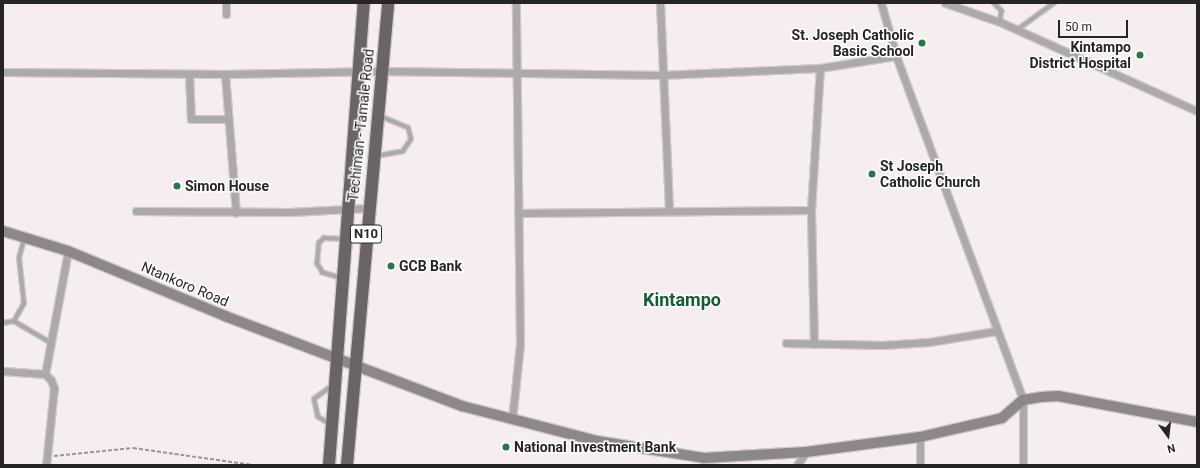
<!DOCTYPE html>
<style>
body{margin:0}
#map{position:relative;width:1200px;height:468px;overflow:hidden;background:#f5edef;font-family:Roboto,sans-serif}
div>[style]{position:absolute}
.path>*{height:1.5px;margin-top:-0.75px;transform-origin:0;background:repeating-linear-gradient(90deg,#9a9596 0 4px,transparent 0 6px)}
.roads{filter:drop-shadow(1px 0 #d0c9cb) drop-shadow(-1px 0 #d0c9cb) drop-shadow(0 1px #d0c9cb) drop-shadow(0 -1px #d0c9cb)}
.service>*{height:3.5px;margin:-1.75px;padding:0 1.75px;transform-origin:1.75px;border-radius:1.75px;background:#aca9aa}
.minor>*{height:7px;margin:-3.5px;padding:0 3.5px;transform-origin:3.5px;border-radius:3.5px;background:#aca9aa}
.secondary>*{height:10px;margin:-5px;padding:0 5px;transform-origin:5px;border-radius:5px;background:#8c8788}
.trunk>*{height:12px;margin:-6px;padding:0 6px;transform-origin:6px;border-radius:6px;background:#6a6466}
.dots>*{width:11px;height:11px;translate:-50% -50%;box-sizing:border-box;border:2px solid #fff;border-radius:50%}
span{translate:-50% -50%;white-space:nowrap;text-align:center;line-height:1.15;-webkit-text-stroke:3px #fff;paint-order:stroke}
.shield-label span{padding:1px 3px;background:#fff;border:1px solid;border-radius:3px;-webkit-text-stroke-width:0}
.shield-label{font-size:13px;color:#272425;font-weight:700}
.poi-label{font-size:14px;color:#272425;font-weight:700}
.right{translate:-100% -50%;text-align:right}
.left{translate:0 -50%;text-align:left}
.street-label{font-size:14px;color:#272425}
.district-label{font-size:18px;color:#125e34;font-weight:700}
.frame{position:absolute;inset:0;border:4px solid #272425;pointer-events:none}
.north{position:absolute;left:1148px;top:416px;width:40px;height:40px;-webkit-text-stroke:3px #fff;paint-order:stroke;rotate:165deg;font-size:11px;font-weight:700;line-height:16px;text-align:center;color:#272425}
.north::after{content:'';display:block;margin:auto;width:14px;height:18px;background:#272425;clip-path:polygon(50% 0,100% 100%,50% 72%,0 100%)}
.scale{position:absolute;left:1058px;top:20px;width:70px;height:18px;box-sizing:border-box;border:2px solid #272425;border-top:0;padding-left:5px;font-size:12px;line-height:14px;white-space:nowrap;color:#272425;-webkit-text-stroke:3px #fff;paint-order:stroke}
</style>
<div id="map">
<div class="path">
<div style="left:54px;top:456px;width:79px;rotate:-5.8deg"></div>
<div style="left:133px;top:448px;width:121px;rotate:8.1deg"></div>
</div>
<div class="roads">
<div class="service">
<div style="left:994px;top:3px;width:11px;rotate:45deg"></div>
<div style="left:1002px;top:11px;width:11px;rotate:100deg"></div>
<div style="left:1017px;top:30px;width:46px;rotate:-36.1deg"></div>
<div style="left:376px;top:156px;width:27px;rotate:-10deg"></div>
<div style="left:403px;top:151px;width:14px;rotate:-56deg"></div>
<div style="left:411px;top:139px;width:11px;rotate:-105deg"></div>
<div style="left:408px;top:128px;width:29px;rotate:-158deg"></div>
<div style="left:340px;top:278px;width:18px;rotate:-164deg"></div>
<div style="left:323px;top:273px;width:11px;rotate:-124deg"></div>
<div style="left:317px;top:264px;width:21px;rotate:-85deg"></div>
<div style="left:319px;top:243px;width:7px;rotate:-45deg"></div>
<div style="left:324px;top:238px;width:20px;rotate:3deg"></div>
<div style="left:14px;top:321px;width:42px;rotate:30.3deg"></div>
<div style="left:3px;top:323px;width:11px;rotate:-10deg"></div>
<div style="left:14px;top:321px;width:20px;rotate:-60deg"></div>
<div style="left:24px;top:304px;width:46px;rotate:-96.2deg"></div>
<div style="left:19px;top:258px;width:20px;rotate:-75deg"></div>
<div style="left:329px;top:424px;width:13px;rotate:-148deg"></div>
<div style="left:318px;top:417px;width:18px;rotate:-103deg"></div>
<div style="left:314px;top:399px;width:22px;rotate:-36deg"></div>
</div>
<div class="minor">
<div style="left:226px;top:3px;width:11px;rotate:90deg"></div>
<div style="left:660px;top:3px;width:208px;rotate:87.5deg"></div>
<div style="left:881px;top:3px;width:55px;rotate:74.2deg"></div>
<div style="left:896px;top:56px;width:367px;rotate:69.7deg"></div>
<div style="left:1023px;top:400px;width:65px;rotate:90deg"></div>
<div style="left:945px;top:3px;width:58px;rotate:19.1deg"></div>
<div style="left:1000px;top:22px;width:216px;rotate:24.3deg"></div>
<div style="left:3px;top:72px;width:222px;rotate:0.5deg"></div>
<div style="left:225px;top:74px;width:156px;rotate:-1.1deg"></div>
<div style="left:381px;top:71px;width:280px;rotate:0.8deg"></div>
<div style="left:661px;top:75px;width:159px;rotate:-2.5deg"></div>
<div style="left:820px;top:68px;width:77px;rotate:-9deg"></div>
<div style="left:189px;top:74px;width:45px;rotate:87.5deg"></div>
<div style="left:191px;top:119px;width:36px"></div>
<div style="left:225px;top:74px;width:139px;rotate:85.5deg"></div>
<div style="left:136px;top:211px;width:154px;rotate:0.4deg"></div>
<div style="left:290px;top:212px;width:78px;rotate:-2.9deg"></div>
<div style="left:518px;top:213px;width:293px;rotate:-0.6deg"></div>
<div style="left:786px;top:343px;width:97px;rotate:1.2deg"></div>
<div style="left:883px;top:345px;width:46px;rotate:-3.7deg"></div>
<div style="left:929px;top:342px;width:68px;rotate:-9.3deg"></div>
<div style="left:814px;top:344px;width:134px;rotate:-91.3deg"></div>
<div style="left:811px;top:210px;width:142px;rotate:-86.4deg"></div>
<div style="left:3px;top:371px;width:42px;rotate:4.1deg"></div>
<div style="left:45px;top:374px;width:8px;rotate:45deg"></div>
<div style="left:51px;top:380px;width:9px;rotate:69deg"></div>
<div style="left:54px;top:388px;width:77px;rotate:95.9deg"></div>
<div style="left:45px;top:374px;width:125px;rotate:-79.4deg"></div>
<div style="left:512px;top:420px;width:76px;rotate:-84deg"></div>
<div style="left:520px;top:344px;width:341px;rotate:-90.7deg"></div>
<div style="left:920px;top:437px;width:28px;rotate:90deg"></div>
<div style="left:797px;top:465px;width:16px;rotate:-55deg"></div>
</div>
<div class="secondary">
<div style="left:3px;top:231px;width:68px;rotate:17.1deg"></div>
<div style="left:68px;top:251px;width:170px;rotate:22.5deg"></div>
<div style="left:225px;top:316px;width:254px;rotate:20.8deg"></div>
<div style="left:462px;top:406px;width:139px;rotate:14.5deg"></div>
<div style="left:597px;top:441px;width:108px;rotate:9deg"></div>
<div style="left:704px;top:458px;width:102px;rotate:-3.4deg"></div>
<div style="left:806px;top:452px;width:115px;rotate:-7.5deg"></div>
<div style="left:920px;top:437px;width:84px;rotate:-13deg"></div>
<div style="left:1002px;top:418px;width:28px;rotate:-41deg"></div>
<div style="left:1023px;top:400px;width:18px;rotate:-9deg"></div>
<div style="left:1041px;top:397px;width:17px;rotate:-3deg"></div>
<div style="left:1058px;top:396px;width:141px;rotate:10.6deg"></div>
</div>
<div class="trunk">
<div style="left:329px;top:465px;width:463px;rotate:-85.7deg"></div>
<div style="left:347px;top:465px;width:464px;rotate:-84.9deg"></div>
</div>
</div>
<div class="dots">
<div style="left:922px;top:43px;background:#287747"></div>
<div style="left:1140px;top:55px;background:#287747"></div>
<div style="left:872px;top:174px;background:#287747"></div>
<div style="left:177px;top:186px;background:#287747"></div>
<div style="left:391px;top:266px;background:#287747"></div>
<div style="left:506px;top:447px;background:#287747"></div>
</div>
<div class="shield-label">
<span style="left:366px;top:234px">N10</span>
</div>
<div class="poi-label">
<span class="right" style="left:914px;top:43px">St. Joseph Catholic<br>Basic School</span>
<span class="right" style="left:1131px;top:55px">Kintampo<br>District Hospital</span>
<span class="left" style="left:880px;top:174px">St Joseph<br>Catholic Church</span>
<span class="left" style="left:185px;top:186px">Simon House</span>
<span class="left" style="left:399px;top:266px">GCB Bank</span>
<span class="left" style="left:514px;top:447px">National Investment Bank</span>
</div>
<div class="street-label">
<span style="left:361px;top:125px;rotate:-84deg">Techiman - Tamale Road</span>
<span style="left:185px;top:284px;rotate:23deg">Ntankoro Road</span>
</div>
<div class="district-label">
<span style="left:682px;top:300px">Kintampo</span>
</div>
<div class="frame"></div>
<div class="north">N</div>
<div class="scale">50 m</div>
</div>
